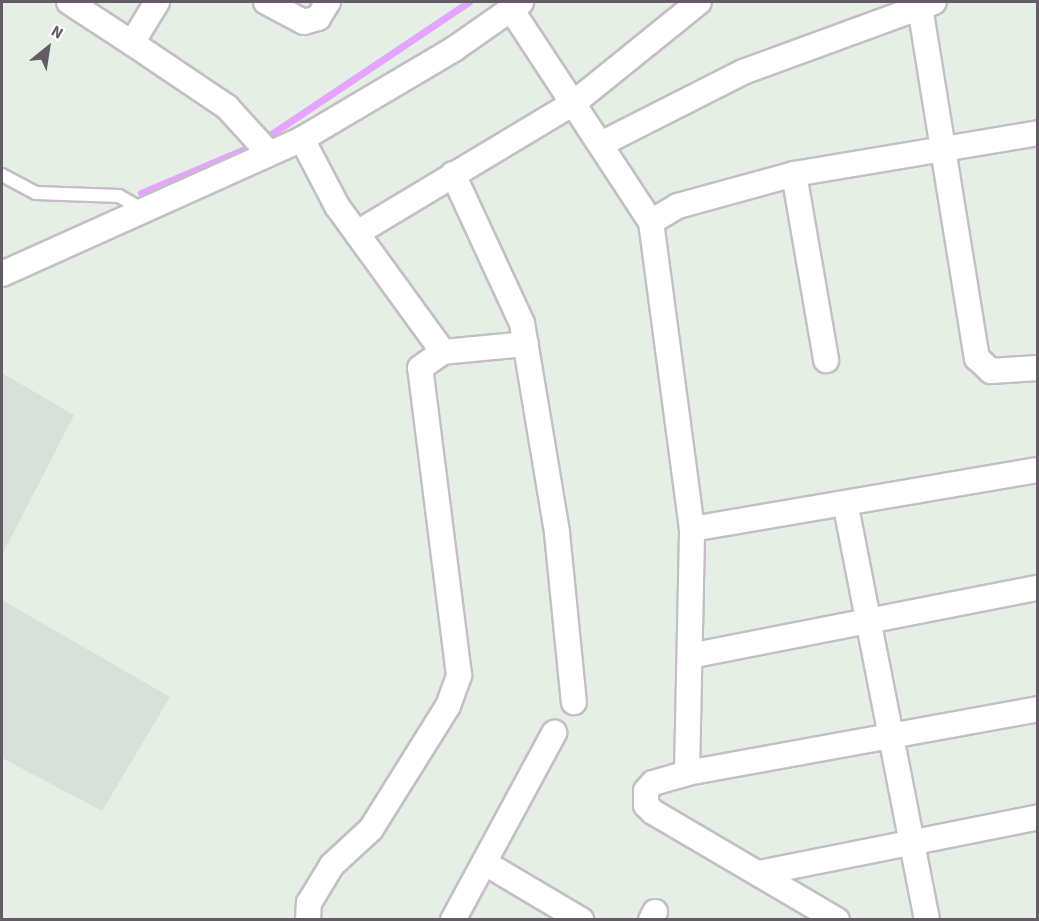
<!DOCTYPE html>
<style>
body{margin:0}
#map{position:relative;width:1039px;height:921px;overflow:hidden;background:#e5efe5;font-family:"Source Sans 3",sans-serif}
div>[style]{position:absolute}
.industrial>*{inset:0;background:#d9e0d9}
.stream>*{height:7px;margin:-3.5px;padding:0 3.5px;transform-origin:3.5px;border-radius:3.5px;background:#e3a5ff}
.roads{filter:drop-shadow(2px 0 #c5bec6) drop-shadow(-2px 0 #c5bec6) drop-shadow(0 2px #c5bec6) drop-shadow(0 -2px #c5bec6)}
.lane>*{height:12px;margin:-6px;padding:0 6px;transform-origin:6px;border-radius:6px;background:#fff}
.street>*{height:24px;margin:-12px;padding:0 12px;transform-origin:12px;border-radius:12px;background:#fff}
span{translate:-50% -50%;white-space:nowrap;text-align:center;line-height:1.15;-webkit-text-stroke:6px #fff;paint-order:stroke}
.frame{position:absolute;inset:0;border:3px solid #645c65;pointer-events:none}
.north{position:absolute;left:18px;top:18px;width:60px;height:60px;-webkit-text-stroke:4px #fff;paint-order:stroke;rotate:30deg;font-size:16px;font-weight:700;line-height:24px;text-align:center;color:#645c65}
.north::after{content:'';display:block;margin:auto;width:21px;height:27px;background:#645c65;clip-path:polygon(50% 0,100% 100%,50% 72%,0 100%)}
</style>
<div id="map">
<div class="industrial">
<div style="clip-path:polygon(2px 373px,74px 415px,2px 555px)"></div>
<div style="clip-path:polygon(2px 600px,170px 697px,102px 811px,2px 758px)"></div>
</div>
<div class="stream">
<div style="left:264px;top:139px;width:247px;rotate:-33.8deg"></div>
<div style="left:141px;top:193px;width:123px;rotate:-23deg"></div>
</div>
<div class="roads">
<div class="lane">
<div style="left:2px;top:175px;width:38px;rotate:28deg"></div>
<div style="left:36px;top:193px;width:83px;rotate:2.1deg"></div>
<div style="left:119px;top:196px;width:28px;rotate:30deg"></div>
</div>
<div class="street">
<div style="left:69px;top:2px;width:75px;rotate:33.1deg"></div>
<div style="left:132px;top:43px;width:48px;rotate:-58.6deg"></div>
<div style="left:266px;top:2px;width:43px;rotate:27.8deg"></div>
<div style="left:304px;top:22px;width:15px;rotate:-16deg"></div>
<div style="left:318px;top:18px;width:19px;rotate:-58deg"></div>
<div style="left:920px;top:7px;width:356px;rotate:80.8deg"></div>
<div style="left:977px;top:358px;width:19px;rotate:43deg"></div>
<div style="left:991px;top:371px;width:47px;rotate:-3.7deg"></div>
<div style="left:511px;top:9px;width:255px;rotate:56.7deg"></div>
<div style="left:132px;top:43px;width:115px;rotate:34deg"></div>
<div style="left:227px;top:107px;width:62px;rotate:47.6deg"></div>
<div style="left:302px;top:139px;width:76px;rotate:62.4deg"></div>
<div style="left:337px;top:206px;width:180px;rotate:54deg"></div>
<div style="left:603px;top:143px;width:157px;rotate:-26.9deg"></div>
<div style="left:743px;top:72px;width:203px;rotate:-20.1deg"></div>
<div style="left:453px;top:174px;width:164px;rotate:65.2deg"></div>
<div style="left:522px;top:323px;width:213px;rotate:80.5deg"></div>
<div style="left:557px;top:533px;width:170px;rotate:84.3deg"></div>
<div style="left:794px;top:174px;width:189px;rotate:80.2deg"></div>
<div style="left:357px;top:233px;width:254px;rotate:-31deg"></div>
<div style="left:575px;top:102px;width:159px;rotate:-38.9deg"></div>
<div style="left:2px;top:274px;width:329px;rotate:-24.2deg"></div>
<div style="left:302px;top:139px;width:177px;rotate:-30.6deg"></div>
<div style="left:454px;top:49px;width:82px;rotate:-35deg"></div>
<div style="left:846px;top:507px;width:421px;rotate:78.9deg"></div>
<div style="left:692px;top:529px;width:351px;rotate:-9.7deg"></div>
<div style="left:690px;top:656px;width:355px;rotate:-11.1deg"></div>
<div style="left:687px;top:773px;width:244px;rotate:-88.8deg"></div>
<div style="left:692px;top:529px;width:310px;rotate:-97.6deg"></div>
<div style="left:651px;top:222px;width:31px;rotate:-31deg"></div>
<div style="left:678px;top:206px;width:120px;rotate:-15.4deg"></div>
<div style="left:794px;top:174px;width:247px;rotate:-9.5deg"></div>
<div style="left:485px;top:863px;width:112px;rotate:30.7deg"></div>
<div style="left:759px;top:873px;width:285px;rotate:-11.3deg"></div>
<div style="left:308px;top:920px;width:17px;rotate:-87deg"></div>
<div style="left:309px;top:903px;width:44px;rotate:-58.8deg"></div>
<div style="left:332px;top:865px;width:53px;rotate:-42.7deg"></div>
<div style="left:371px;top:829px;width:145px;rotate:-58deg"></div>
<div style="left:448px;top:706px;width:33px;rotate:-70deg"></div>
<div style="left:459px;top:675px;width:309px;rotate:-97.2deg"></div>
<div style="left:420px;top:368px;width:28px;rotate:-35deg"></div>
<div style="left:443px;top:352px;width:83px;rotate:-5.5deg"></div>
<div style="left:453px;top:920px;width:213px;rotate:-61.6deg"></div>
<div style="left:651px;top:920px;width:9px;rotate:-63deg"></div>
<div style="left:837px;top:920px;width:213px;rotate:-149.6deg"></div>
<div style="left:653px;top:812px;width:10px;rotate:-135deg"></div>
<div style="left:646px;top:805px;width:14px;rotate:-90deg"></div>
<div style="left:646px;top:791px;width:11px;rotate:-49deg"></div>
<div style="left:653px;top:783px;width:35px;rotate:-16deg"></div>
<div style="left:687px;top:773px;width:357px;rotate:-10.3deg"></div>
</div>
</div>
<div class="frame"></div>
<div class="north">N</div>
</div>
